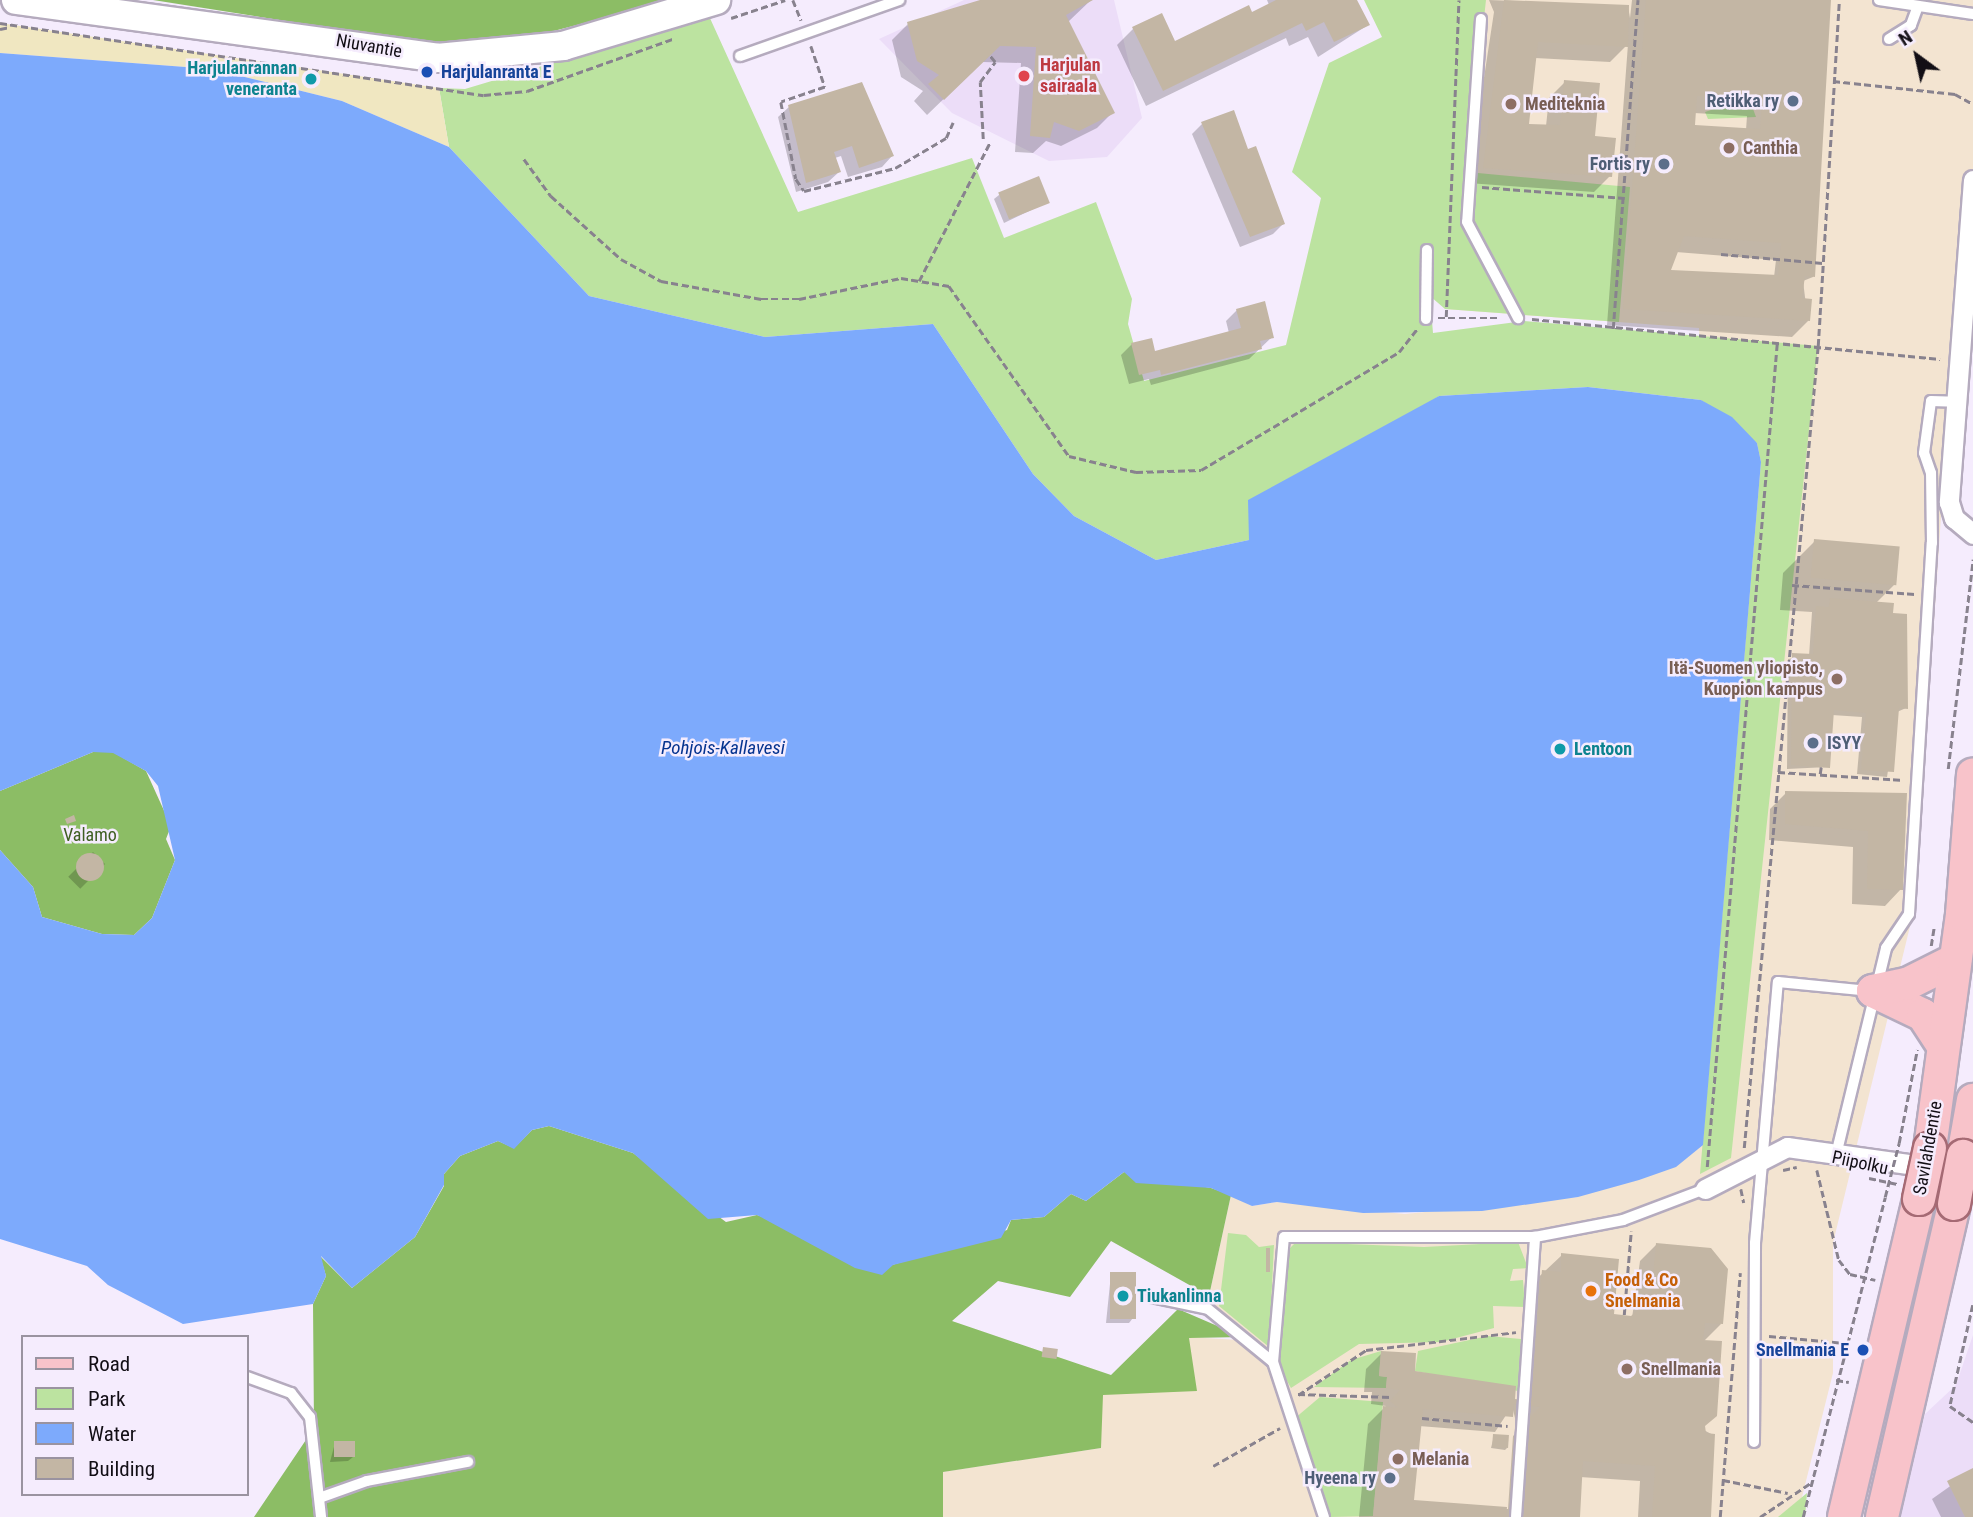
<!DOCTYPE html>
<meta charset="utf-8">
<style>
body{margin:0}
#map{position:relative;width:1973px;height:1517px;overflow:hidden;background:#f5ecfd;font-family:"Roboto Condensed",sans-serif}
div>[style]{position:absolute}
.built>*{inset:0;background:#ecddf8}
.education>*{inset:0;background:#f3e4d1}
.green>*{inset:0;background:#bce3a0}
.forest>*{inset:0;background:#8cbd65}
.sand>*{inset:0;background:#f0e7c1}
.water>*{inset:0;background:#7daafc}
.shadow>*{inset:0;background:#0003;transform-origin:0 0}
.building>*{inset:0;background:#c3b6a4;transform-origin:0 0}
.round{border-radius:50%}
.path>*{height:2.5px;margin-top:-1.25px;transform-origin:0;background:repeating-linear-gradient(90deg,#88828e 0 7px,transparent 0 10.5px)}
.roads{filter:drop-shadow(2px 0 #b5abbe) drop-shadow(-2px 0 #b5abbe) drop-shadow(0 2px #b5abbe) drop-shadow(0 -2px #b5abbe)}
.lane>*{height:10px;margin:-5px;padding:0 5px;transform-origin:5px;border-radius:5px;background:#fff}
.street>*{height:19px;margin:-9.5px;padding:0 9.5px;transform-origin:9.5px;border-radius:9.5px;background:#fff}
.secondary>*{height:28px;margin:-14px;padding:0 14px;transform-origin:14px;border-radius:14px;background:#fff}
.primary>*{height:32px;margin:-16px;padding:0 16px;transform-origin:16px;border-radius:16px;background:#f8c3ca}
.path-bridge>*{height:2.5px;margin-top:-1.25px;transform-origin:0;background:repeating-linear-gradient(90deg,#88828e 0 7px,transparent 0 10.5px)}
.bridges{filter:drop-shadow(2px 0 #a56a74) drop-shadow(-2px 0 #a56a74) drop-shadow(0 2px #a56a74) drop-shadow(0 -2px #a56a74)}
.primary-bridge>*{height:32px;margin:-16px;padding:0 16px;transform-origin:16px;border-radius:16px;background:#f8c3ca}
.dots>*{width:19px;height:19px;translate:-50% -50%;box-sizing:border-box;border:4px solid #f5ecfd;border-radius:50%}
span{translate:-50% -50%;white-space:nowrap;text-align:center;line-height:1.15;-webkit-text-stroke:5px #f5ecfd;paint-order:stroke}
.street-label{font-size:18px;color:#120e15}
.health-label{font-size:18px;color:#be3a42;font-weight:700}
.left{translate:0 -50%;text-align:left}
.culture-label{font-size:18px;color:#0d838f;font-weight:700}
.right{translate:-100% -50%;text-align:right}
.transit-label{font-size:18px;color:#164399;font-weight:700}
.service-label{font-size:18px;color:#4e5e75;font-weight:700}
.education-label{font-size:18px;color:#785e54;font-weight:700}
.park-label{font-size:18px;color:#3f5f22}
.food-label{font-size:18px;color:#c56008;font-weight:700}
.water-label{font-size:19px;color:#05338f;font-style:italic}
.legend{position:absolute;left:21px;top:1335px;width:228px;height:161px;box-sizing:border-box;background:#f5ecfd;border:2px solid #9a93a0;margin:0;padding:9px 12px;list-style:none;font-size:21px;color:#120e15}
.legend li{display:flex;align-items:center;gap:14px;height:35px}
.legend b{width:35px;border:2px solid #9a93a0}
.north{position:absolute;left:1882px;top:21px;width:70px;height:70px;-webkit-text-stroke:5px #f5ecfd;paint-order:stroke;rotate:327deg;font-size:19px;font-weight:700;line-height:28px;text-align:center;color:#120e15}
.north::after{content:'';display:block;margin:auto;width:24px;height:32px;background:#120e15;clip-path:polygon(50% 0,100% 100%,50% 72%,0 100%)}
</style>
<div id="map">
<div class="built">
<div style="clip-path:polygon(964px 0,1114px 0,1142px 118px,1107px 157px,1049px 161px,952px 113px,879px 39px)"></div>
<div style="clip-path:polygon(1973px 1335px,1973px 1517px,1898px 1517px,1925px 1414px,1956px 1385px)"></div>
</div>
<div class="education">
<div style="clip-path:polygon(1468px 0,1973px 0,1973px 318px,1969px 351px,1952px 350px,1918px 864px,1913px 914px,1833px 1243px,1833px 1373px,1797px 1517px,943px 1517px,942px 1472px,1101px 1448px,1100px 1392px,1188px 1337px,1239px 1340px,1209px 1296px,1231px 1195px,1252px 1206px,1277px 1202px,1405px 1214px,1578px 1197px,1701px 400px,1699px 328px,1445px 309px)"></div>
</div>
<div class="green">
<div style="clip-path:polygon(1364px 0,1486px 0,1467px 172px,1630px 187px,1619px 322px,1445px 309px,1430px 296px,1433px 333px,1524px 321px,1818px 346px,1731px 1158px,1700px 1174px,1761px 462px,1757px 443px,1701px 400px,1588px 387px,1439px 396px,1249px 540px,1156px 560px,1074px 516px,1033px 474px,933px 324px,765px 337px,589px 296px,449px 147px,439px 88px,465px 89px,709px 16px,798px 212px,972px 158px,1004px 238px,1096px 202px,1132px 299px,1128px 324px,1144px 381px,1286px 345px,1321px 198px,1292px 172px,1329px 63px,1382px 37px)"></div>
<div style="clip-path:polygon(1720px 107px,1753px 109px,1756px 117px,1708px 119px,1705px 112px)"></div>
<div style="clip-path:polygon(1228px 1233px,1246px 1235px,1259px 1247px,1274px 1245px,1269px 1347px,1219px 1306px)"></div>
<div style="clip-path:polygon(1296px 1242px,1424px 1247px,1518px 1242px,1528px 1268px,1513px 1269px,1510px 1281px,1523px 1280px,1525px 1307px,1493px 1306px,1494px 1328px,1441px 1342px,1359px 1344px,1291px 1388px,1279px 1367px,1281px 1314px,1286px 1252px)"></div>
<div style="clip-path:polygon(1488px 1336px,1521px 1339px,1518px 1391px,1415px 1371px,1418px 1351px)"></div>
<div style="clip-path:polygon(1381px 1351px,1379px 1376px,1387px 1377px,1386px 1388px,1314px 1387px,1351px 1360px)"></div>
<div style="clip-path:polygon(1320px 1397px,1383px 1402px,1373px 1516px,1329px 1517px,1294px 1419px)"></div>
<div style="clip-path:polygon(1807px 1493px,1805px 1517px,1778px 1517px)"></div>
</div>
<div class="forest">
<div style="clip-path:polygon(153px 0,674px 0,538px 35px,432px 44px)"></div>
<div style="clip-path:polygon(93px 752px,113px 752px,146px 771px,171px 826px,166px 839px,175px 860px,152px 918px,134px 935px,102px 934px,42px 917px,33px 887px,0 850px,0 791px)"></div>
<div style="clip-path:polygon(549px 1126px,633px 1153px,726px 1222px,757px 1215px,892px 1265px,1007px 1230px,1011px 1220px,1044px 1217px,1071px 1194px,1086px 1201px,1124px 1172px,1211px 1188px,1231px 1195px,1209px 1296px,1111px 1241px,1070px 1297px,998px 1281px,952px 1321px,1111px 1375px,1178px 1309px,1243px 1337px,1189px 1338px,1197px 1391px,1103px 1395px,1101px 1448px,943px 1472px,943px 1517px,254px 1517px,314px 1428px,313px 1304px,326px 1276px,320px 1256px,352px 1288px,415px 1237px,444px 1186px,444px 1174px,460px 1156px,498px 1141px,514px 1148px,532px 1130px)"></div>
</div>
<div class="sand">
<div style="clip-path:polygon(0 23px,439px 88px,449px 147px,342px 101px,212px 69px,0 53px)"></div>
</div>
<div class="water">
<div style="clip-path:polygon(0 53px,212px 69px,342px 101px,449px 147px,589px 296px,765px 337px,933px 324px,1033px 474px,1074px 516px,1156px 560px,1249px 540px,1248px 500px,1439px 396px,1588px 387px,1701px 400px,1732px 417px,1757px 443px,1761px 462px,1703px 1145px,1676px 1167px,1639px 1180px,1578px 1197px,1482px 1211px,1363px 1213px,1277px 1202px,1252px 1206px,1211px 1188px,1136px 1183px,1124px 1172px,1086px 1201px,1071px 1194px,1044px 1217px,1011px 1220px,1001px 1238px,893px 1265px,882px 1275px,855px 1268px,757px 1215px,708px 1219px,633px 1153px,549px 1126px,532px 1130px,514px 1149px,498px 1141px,460px 1156px,444px 1174px,444px 1185px,415px 1237px,352px 1288px,321px 1256px,326px 1276px,313px 1304px,183px 1324px,108px 1285px,87px 1266px,0 1239px,0 850px,33px 887px,42px 917px,102px 934px,134px 935px,152px 918px,175px 860px,158px 786px,146px 771px,113px 753px,93px 752px,0 791px)"></div>
</div>
<div class="shadow">
<div style="clip-path:polygon(985px 0,1091px 0,1068px 22px,1113px 112px,1097px 128px,1061px 146px,1046px 141px,1033px 153px,1015px 152px,1021px 63px,982px 62px,927px 115px,914px 101px,923px 91px,901px 77px,892px 40px,908px 24px)"></div>
<div style="clip-path:polygon(1267px 0,1355px 0,1368px 25px,1318px 57px,1308px 37px,1289px 46px,1286px 38px,1146px 106px,1117px 45px,1133px 29px,1161px 15px,1175px 43px,1251px 14px,1269px 5px)"></div>
<div style="clip-path:polygon(evenodd,1489px 0,1628px 6px,1630px 18px,1632px 0,1829px 0,1813px 277px,1803px 281px,1808px 321px,1792px 337px,1607px 325px,1628px 44px,1610px 62px,1535px 58px,1527px 126px,1546px 126px,1549px 98px,1565px 82px,1610px 176px,1594px 192px,1468px 183px,1494px 12px,1489px 0,1694px 113px,1747px 116px,1746px 130px,1693px 127px,1694px 113px,1489px 0,1676px 252px,1776px 260px,1774px 277px,1669px 271px,1676px 252px)"></div>
<div style="clip-path:polygon(789px 107px,892px 156px,882px 167px,848px 177px,841px 156px,835px 158px,839px 172px,828px 182px,796px 192px,778px 117px)"></div>
<div style="clip-path:polygon(1202px 124px,1247px 152px,1283px 224px,1273px 234px,1240px 247px,1192px 134px)"></div>
<div style="clip-path:polygon(999px 195px,1048px 202px,1004px 223px,994px 199px)"></div>
<div style="clip-path:polygon(1237px 310px,1272px 337px,1249px 359px,1151px 385px,1149px 379px,1129px 384px,1121px 355px,1132px 344px,1154px 353px,1229px 333px,1226px 321px)"></div>
<div style="clip-path:polygon(1815px 541px,1895px 584px,1876px 603px,1892px 615px,1906px 708px,1897px 712px,1887px 777px,1857px 774px,1862px 717px,1832px 715px,1828px 767px,1787px 769px,1788px 659px,1809px 656px,1812px 612px,1780px 610px,1783px 573px)"></div>
<div style="clip-path:polygon(1786px 793px,1905px 795px,1901px 889px,1885px 906px,1852px 904px,1853px 847px,1769px 840px,1770px 809px)"></div>
<div style="left:93px;top:852px;width:17px;height:35px;rotate:45deg"></div>
<div style="clip-path:polygon(evenodd,1656px 1245px,1721px 1324px,1704px 1341px,1702px 1429px,1713px 1435px,1710px 1517px,1638px 1517px,1640px 1481px,1580px 1477px,1579px 1517px,1359px 1517px,1368px 1424px,1386px 1406px,1371px 1404px,1372px 1392px,1364px 1392px,1366px 1369px,1382px 1353px,1413px 1373px,1518px 1401px,1527px 1288px,1562px 1255px,1612px 1316px,1632px 1318px,1640px 1261px,1656px 1245px,1512px 1406px,1516px 1422px,1524px 1425px,1513px 1436px,1508px 1509px,1412px 1502px,1419px 1426px,1495px 1432px,1512px 1406px)"></div>
<div style="clip-path:polygon(1111px 1274px,1133px 1318px,1129px 1323px,1106px 1323px)"></div>
<div style="clip-path:polygon(1494px 1436px,1507px 1448px,1505px 1450px,1491px 1448px)"></div>
<div style="clip-path:polygon(335px 1443px,353px 1457px,348px 1461px,330px 1462px)"></div>
<div style="clip-path:polygon(1973px 1470px,1973px 1517px,1941px 1517px,1932px 1499px)"></div>
</div>
<div class="building">
<div style="clip-path:polygon(980px 0,1093px 0,1066px 15px,1115px 113px,1079px 131px,1054px 122px,1050px 138px,1030px 136px,1036px 47px,1000px 46px,944px 100px,928px 84px,939px 75px,917px 61px,907px 22px)"></div>
<div style="clip-path:polygon(1276px 0,1357px 0,1370px 25px,1334px 42px,1324px 22px,1306px 31px,1302px 23px,1163px 91px,1132px 27px,1162px 13px,1175px 41px,1249px 5px,1252px 12px)"></div>
<div style="clip-path:polygon(1504px 0,1629px 5px,1628px 47px,1538px 42px,1529px 124px,1560px 125px,1564px 80px,1600px 83px,1595px 136px,1616px 138px,1612px 177px,1483px 168px)"></div>
<div style="clip-path:polygon(evenodd,1646px 0,1831px 0,1815px 277px,1805px 276px,1802px 298px,1812px 299px,1810px 321px,1623px 309px,1646px 0,1697px 96px,1762px 101px,1760px 129px,1695px 125px,1697px 96px,1646px 0,1684px 236px,1781px 243px,1778px 275px,1671px 270px,1684px 236px)"></div>
<div style="clip-path:polygon(862px 82px,894px 156px,859px 168px,852px 146px,834px 152px,841px 172px,806px 183px,788px 105px)"></div>
<div style="clip-path:polygon(1234px 110px,1248px 149px,1256px 146px,1285px 224px,1250px 237px,1201px 122px)"></div>
<div style="left:1039px;top:176px;width:29px;height:44px;rotate:68deg"></div>
<div style="clip-path:polygon(1265px 301px,1274px 338px,1260px 341px,1262px 349px,1161px 375px,1160px 370px,1139px 375px,1131px 343px,1152px 338px,1155px 351px,1241px 328px,1236px 309px)"></div>
<div style="left:1814px;top:539px;width:86px;height:39px;rotate:5deg"></div>
<div style="clip-path:polygon(1830px 598px,1894px 603px,1893px 613px,1907px 614px,1908px 709px,1899px 708px,1894px 772px,1861px 770px,1866px 713px,1834px 710px,1830px 768px,1791px 765px,1792px 653px,1813px 654px,1816px 606px,1829px 607px)"></div>
<div style="clip-path:polygon(1785px 791px,1907px 793px,1903px 890px,1867px 889px,1868px 831px,1785px 824px)"></div>
<div style="clip-path:polygon(74px 815px,76px 821px,67px 824px,65px 819px)"></div>
<div class="round" style="left:76px;top:853px;width:28px;height:28px"></div>
<div style="clip-path:polygon(1656px 1243px,1711px 1248px,1728px 1269px,1723px 1324px,1705px 1323px,1703px 1340px,1722px 1341px,1717px 1416px,1705px 1426px,1706px 1433px,1715px 1434px,1711px 1517px,1652px 1517px,1655px 1466px,1583px 1461px,1580px 1517px,1522px 1517px,1529px 1418px,1540px 1407px,1514px 1404px,1513px 1417px,1423px 1409px,1414px 1500px,1507px 1507px,1506px 1517px,1373px 1517px,1383px 1406px,1398px 1408px,1390px 1401px,1400px 1390px,1386px 1388px,1387px 1377px,1379px 1376px,1381px 1351px,1416px 1353px,1415px 1371px,1516px 1386px,1515px 1399px,1531px 1401px,1542px 1270px,1561px 1272px,1561px 1253px,1619px 1259px,1614px 1314px,1631px 1316px,1651px 1299px)"></div>
<div style="left:1266px;top:1248px;width:4px;height:24px"></div>
<div style="left:1110px;top:1272px;width:26px;height:47px"></div>
<div style="left:1043px;top:1347px;width:15px;height:10px;rotate:8deg"></div>
<div style="left:1493px;top:1434px;width:16px;height:13px;rotate:4deg"></div>
<div style="left:334px;top:1441px;width:21px;height:16px"></div>
<div style="clip-path:polygon(1973px 1468px,1973px 1517px,1965px 1517px,1947px 1481px)"></div>
</div>
<div class="path">
<div style="left:793px;top:0;width:22px;rotate:68deg"></div>
<div style="left:731px;top:18px;width:57px;rotate:-18.4deg"></div>
<div style="left:0;top:23px;width:489px;rotate:8.5deg"></div>
<div style="left:484px;top:95px;width:43px;rotate:-5.3deg"></div>
<div style="left:527px;top:91px;width:157px;rotate:-19.7deg"></div>
<div style="left:0;top:29px;width:10px;rotate:-11deg"></div>
<div style="left:811px;top:46px;width:43px;rotate:71.1deg"></div>
<div style="left:825px;top:87px;width:46px;rotate:161.2deg"></div>
<div style="left:781px;top:102px;width:78px;rotate:79deg"></div>
<div style="left:796px;top:179px;width:14px;rotate:56deg"></div>
<div style="left:804px;top:191px;width:94px;rotate:-14.2deg"></div>
<div style="left:895px;top:168px;width:59px;rotate:-30.5deg"></div>
<div style="left:946px;top:138px;width:17px;rotate:-66deg"></div>
<div style="left:1833px;top:81px;width:123px;rotate:6.1deg"></div>
<div style="left:1955px;top:94px;width:21px;rotate:29deg"></div>
<div style="left:983px;top:139px;width:57px;rotate:-93deg"></div>
<div style="left:980px;top:82px;width:25px;rotate:-53deg"></div>
<div style="left:995px;top:62px;width:8px;rotate:-130deg"></div>
<div style="left:524px;top:159px;width:46px;rotate:53.9deg"></div>
<div style="left:551px;top:196px;width:94px;rotate:42deg"></div>
<div style="left:621px;top:259px;width:46px;rotate:28.8deg"></div>
<div style="left:661px;top:281px;width:102px;rotate:10.2deg"></div>
<div style="left:761px;top:299px;width:38px"></div>
<div style="left:799px;top:299px;width:104px;rotate:-11.6deg"></div>
<div style="left:901px;top:278px;width:49px;rotate:9.5deg"></div>
<div style="left:949px;top:286px;width:208px;rotate:54.8deg"></div>
<div style="left:1069px;top:456px;width:69px;rotate:13.4deg"></div>
<div style="left:1136px;top:472px;width:65px;rotate:-1.8deg"></div>
<div style="left:1201px;top:470px;width:230px;rotate:-30.8deg"></div>
<div style="left:1399px;top:352px;width:31px;rotate:-52deg"></div>
<div style="left:1482px;top:187px;width:143px;rotate:4.4deg"></div>
<div style="left:1721px;top:254px;width:102px;rotate:5deg"></div>
<div style="left:919px;top:281px;width:156px;rotate:-62.9deg"></div>
<div style="left:1446px;top:317px;width:317px;rotate:-87.7deg"></div>
<div style="left:1438px;top:318px;width:63px"></div>
<div style="left:1532px;top:319px;width:410px;rotate:5.6deg"></div>
<div style="left:1613px;top:329px;width:330px;rotate:-85.7deg"></div>
<div style="left:1792px;top:585px;width:123px;rotate:4.2deg"></div>
<div style="left:1948px;top:769px;width:211px;rotate:-83.2deg"></div>
<div style="left:1778px;top:772px;width:126px;rotate:3.6deg"></div>
<div style="left:1820px;top:774px;width:7px;rotate:-82deg"></div>
<div style="left:1931px;top:946px;width:18px;rotate:-81deg"></div>
<div style="left:1899px;top:1143px;width:95px;rotate:-79deg"></div>
<div style="left:1744px;top:1148px;width:805px;rotate:-84.73deg"></div>
<div style="left:1818px;top:346px;width:347px;rotate:-86.5deg"></div>
<div style="left:1707px;top:1167px;width:826px;rotate:-85.14deg"></div>
<div style="left:1783px;top:1170px;width:14px;rotate:-12deg"></div>
<div style="left:1817px;top:1170px;width:93px;rotate:76.3deg"></div>
<div style="left:1839px;top:1260px;width:18px;rotate:52deg"></div>
<div style="left:1850px;top:1274px;width:26px;rotate:13deg"></div>
<div style="left:1869px;top:1178px;width:29px;rotate:12deg"></div>
<div style="left:1741px;top:1189px;width:14px;rotate:78deg"></div>
<div style="left:1973px;top:1305px;width:104px;rotate:102.8deg"></div>
<div style="left:1950px;top:1406px;width:28px;rotate:35deg"></div>
<div style="left:1624px;top:1315px;width:84px;rotate:-85.2deg"></div>
<div style="left:1769px;top:1336px;width:76px;rotate:5.3deg"></div>
<div style="left:1836px;top:1380px;width:13px;rotate:9deg"></div>
<div style="left:1298px;top:1394px;width:93px;rotate:1.8deg"></div>
<div style="left:1298px;top:1395px;width:82px;rotate:-33.5deg"></div>
<div style="left:1366px;top:1350px;width:151px;rotate:-6.8deg"></div>
<div style="left:1422px;top:1418px;width:86px;rotate:5.3deg"></div>
<div style="left:1213px;top:1466px;width:77px;rotate:-29.6deg"></div>
<div style="left:1723px;top:1480px;width:66px;rotate:11.3deg"></div>
<div style="left:1720px;top:1517px;width:245px;rotate:-85.3deg"></div>
<div style="left:1760px;top:1517px;width:63px;rotate:-33.9deg"></div>
<div style="left:1803px;top:1517px;width:330px;rotate:-75.6deg"></div>
</div>
<div class="roads">
<div class="lane">
<div style="left:1879px;top:0;width:95px;rotate:8.5deg"></div>
<div style="left:1481px;top:19px;width:203px;rotate:93.9deg"></div>
<div style="left:1467px;top:222px;width:109px;rotate:62deg"></div>
<div style="left:1889px;top:39px;width:26px;rotate:-32deg"></div>
<div style="left:1911px;top:25px;width:20px;rotate:-70deg"></div>
<div style="left:740px;top:56px;width:169px;rotate:-19.4deg"></div>
<div style="left:1426px;top:319px;width:69px;rotate:-89.2deg"></div>
<div style="left:1836px;top:1155px;width:213px;rotate:-76.4deg"></div>
<div style="left:1886px;top:948px;width:41px;rotate:-55.9deg"></div>
<div style="left:1909px;top:914px;width:372px;rotate:-86.5deg"></div>
<div style="left:1932px;top:543px;width:70px;rotate:-90.8deg"></div>
<div style="left:1931px;top:473px;width:21px;rotate:-109deg"></div>
<div style="left:1924px;top:453px;width:52px;rotate:-82.3deg"></div>
<div style="left:1931px;top:401px;width:24px;rotate:2deg"></div>
<div style="left:1152px;top:1297px;width:57px;rotate:12.1deg"></div>
<div style="left:1208px;top:1309px;width:84px;rotate:39.2deg"></div>
<div style="left:247px;top:1377px;width:47px;rotate:20deg"></div>
<div style="left:291px;top:1393px;width:31px;rotate:52deg"></div>
<div style="left:310px;top:1417px;width:101px;rotate:83.7deg"></div>
<div style="left:1754px;top:1442px;width:199px;rotate:-89.7deg"></div>
<div style="left:1755px;top:1243px;width:262px;rotate:-85deg"></div>
<div style="left:1778px;top:982px;width:91px;rotate:5.6deg"></div>
<div style="left:322px;top:1497px;width:48px;rotate:-19.6deg"></div>
<div style="left:367px;top:1481px;width:103px;rotate:-10.7deg"></div>
<div style="left:1324px;top:1517px;width:163px;rotate:-108.2deg"></div>
<div style="left:1273px;top:1362px;width:125px;rotate:-85deg"></div>
<div style="left:1284px;top:1237px;width:251px"></div>
<div style="left:1535px;top:1237px;width:90px;rotate:-10.9deg"></div>
<div style="left:1623px;top:1220px;width:88px;rotate:-20.7deg"></div>
<div style="left:1516px;top:1517px;width:281px;rotate:-86.1deg"></div>
</div>
<div class="street">
<div style="left:1973px;top:180px;width:323px;rotate:94.3deg"></div>
<div style="left:1949px;top:502px;width:17px;rotate:73deg"></div>
<div style="left:1954px;top:518px;width:25px;rotate:40deg"></div>
<div style="left:1705px;top:1189px;width:92px;rotate:-27.1deg"></div>
<div style="left:1787px;top:1147px;width:151px;rotate:8deg"></div>
</div>
<div class="secondary">
<div style="left:16px;top:0;width:425px;rotate:7.8deg"></div>
<div style="left:437px;top:58px;width:127px;rotate:-5.4deg"></div>
<div style="left:563px;top:46px;width:160px;rotate:-16.7deg"></div>
</div>
<div class="primary">
<div style="left:1873px;top:991px;width:55px;rotate:25.6deg"></div>
<div style="left:1923px;top:1015px;width:35px;rotate:57deg"></div>
<div style="left:1873px;top:991px;width:35px;rotate:-12deg"></div>
<div style="left:1907px;top:984px;width:54px;rotate:-26.6deg"></div>
<div style="left:1930px;top:1148px;width:236px;rotate:-82.2deg"></div>
<div style="left:1962px;top:914px;width:140px;rotate:-85.5deg"></div>
<div style="left:1963px;top:1156px;width:57px;rotate:-79.9deg"></div>
<div style="left:1844px;top:1517px;width:327px;rotate:-76.7deg"></div>
<div style="left:1882px;top:1517px;width:321px;rotate:-77deg"></div>
</div>
</div>
<div class="path-bridge">
<div style="left:1885px;top:1197px;width:56px;rotate:-75.5deg"></div>
</div>
<div class="bridges">
<div class="primary-bridge">
<div style="left:1919px;top:1199px;width:52px;rotate:-77.8deg"></div>
<div style="left:1954px;top:1204px;width:49px;rotate:-79.4deg"></div>
</div>
</div>
<div class="dots">
<div style="left:427px;top:72px;background:#1a4fb4"></div>
<div style="left:1024px;top:76px;background:#e0444e"></div>
<div style="left:311px;top:79px;background:#0f9aa8"></div>
<div style="left:1793px;top:101px;background:#5c6f8a"></div>
<div style="left:1511px;top:104px;background:#8d6e63"></div>
<div style="left:1729px;top:148px;background:#8d6e63"></div>
<div style="left:1664px;top:164px;background:#5c6f8a"></div>
<div style="left:1837px;top:679px;background:#8d6e63"></div>
<div style="left:1813px;top:743px;background:#5c6f8a"></div>
<div style="left:1560px;top:749px;background:#0f9aa8"></div>
<div style="left:1591px;top:1291px;background:#e8710a"></div>
<div style="left:1123px;top:1296px;background:#0f9aa8"></div>
<div style="left:1863px;top:1350px;background:#1a4fb4"></div>
<div style="left:1627px;top:1369px;background:#8d6e63"></div>
<div style="left:1398px;top:1459px;background:#8d6e63"></div>
<div style="left:1390px;top:1478px;background:#5c6f8a"></div>
</div>
<div class="street-label">
<span style="left:369px;top:46px;rotate:10deg">Niuvantie</span>
<span style="left:1928px;top:1148px;rotate:-80deg">Savilahdentie</span>
<span style="left:1860px;top:1163px;rotate:12deg">Piipolku</span>
</div>
<div class="health-label">
<span class="left" style="left:1040px;top:76px">Harjulan<br>sairaala</span>
</div>
<div class="culture-label">
<span class="right" style="left:297px;top:79px">Harjulanrannan<br>veneranta</span>
<span class="left" style="left:1574px;top:749px">Lentoon</span>
<span class="left" style="left:1137px;top:1296px">Tiukanlinna</span>
</div>
<div class="transit-label">
<span class="left" style="left:441px;top:72px">Harjulanranta E</span>
<span class="right" style="left:1849px;top:1350px">Snellmania E</span>
</div>
<div class="service-label">
<span class="right" style="left:1779px;top:101px">Retikka ry</span>
<span class="right" style="left:1650px;top:164px">Fortis ry</span>
<span class="left" style="left:1827px;top:743px">ISYY</span>
<span class="right" style="left:1376px;top:1478px">Hyeena ry</span>
</div>
<div class="education-label">
<span class="left" style="left:1525px;top:104px">Mediteknia</span>
<span class="left" style="left:1743px;top:148px">Canthia</span>
<span class="right" style="left:1823px;top:679px">Itä-Suomen yliopisto,<br>Kuopion kampus</span>
<span class="left" style="left:1641px;top:1369px">Snellmania</span>
<span class="left" style="left:1412px;top:1459px">Melania</span>
</div>
<div class="park-label">
<span style="left:90px;top:835px">Valamo</span>
</div>
<div class="food-label">
<span class="left" style="left:1605px;top:1291px">Food &amp; Co<br>Snelmania</span>
</div>
<div class="water-label">
<span style="left:723px;top:748px">Pohjois-Kallavesi</span>
</div>
<ul class="legend">
<li><b style="height:9px;background:#f8c3ca"></b>Road</li>
<li><b style="height:19px;background:#bce3a0"></b>Park</li>
<li><b style="height:19px;background:#7daafc"></b>Water</li>
<li><b style="height:19px;background:#c3b6a4"></b>Building</li>
</ul>
<div class="north">N</div>
</div>
